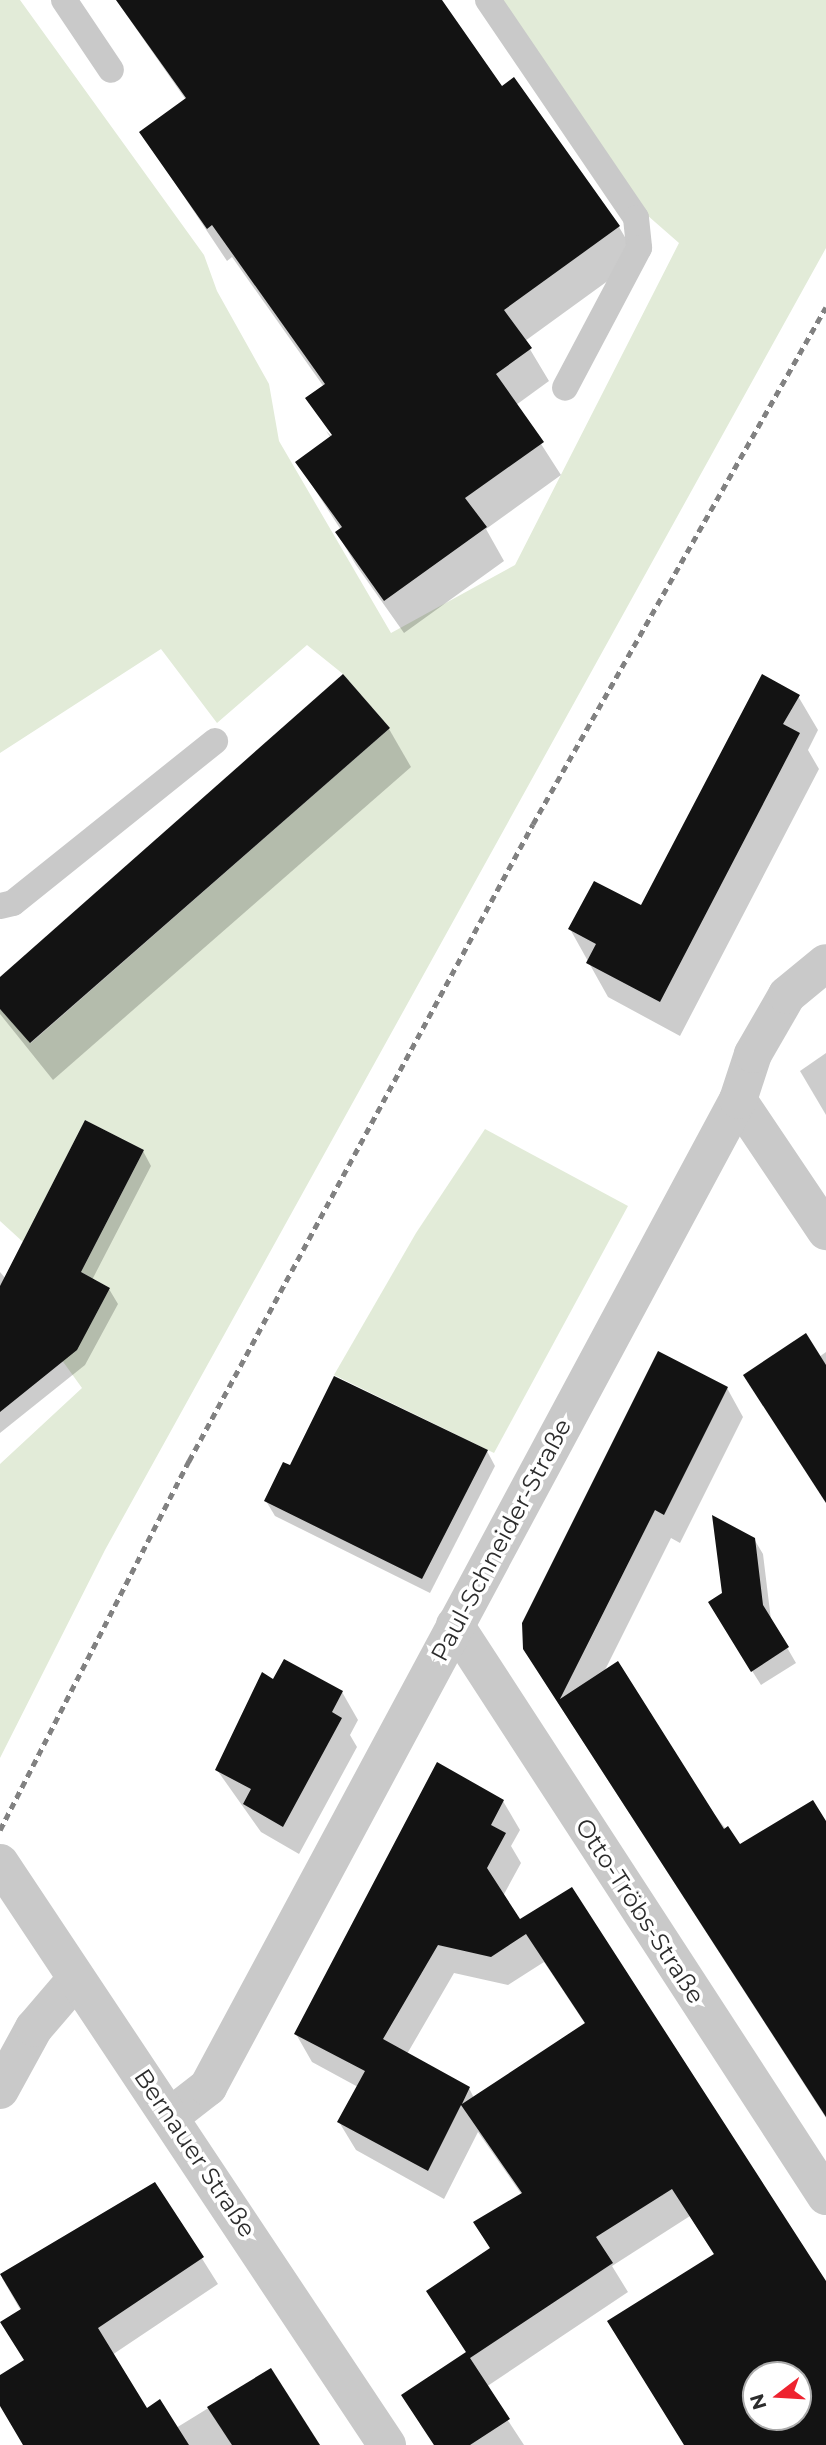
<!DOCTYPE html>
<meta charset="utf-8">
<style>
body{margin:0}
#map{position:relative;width:826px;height:2445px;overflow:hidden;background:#fff;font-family:Montserrat,sans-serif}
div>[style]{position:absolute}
.green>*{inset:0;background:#e2ebd8}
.shadow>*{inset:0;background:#0003}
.building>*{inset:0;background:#131313}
.service>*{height:26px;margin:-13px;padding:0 13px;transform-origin:13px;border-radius:13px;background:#c9c9c9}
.minor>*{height:38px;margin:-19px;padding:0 19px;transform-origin:19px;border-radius:19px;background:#c9c9c9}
.tertiary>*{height:38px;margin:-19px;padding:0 19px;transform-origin:19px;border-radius:19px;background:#c9c9c9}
.rail>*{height:5px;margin-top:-2.5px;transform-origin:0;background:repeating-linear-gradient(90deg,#818181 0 7px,transparent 0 12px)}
span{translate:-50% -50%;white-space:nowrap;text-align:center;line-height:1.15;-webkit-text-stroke:7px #fff;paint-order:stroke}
.street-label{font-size:24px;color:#2c2c2c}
.north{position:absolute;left:742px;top:2361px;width:70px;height:70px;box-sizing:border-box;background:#fff;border:2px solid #ababab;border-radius:50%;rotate:253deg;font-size:19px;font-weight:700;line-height:28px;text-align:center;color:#2c2c2c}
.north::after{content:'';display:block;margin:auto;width:24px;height:32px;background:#ee232f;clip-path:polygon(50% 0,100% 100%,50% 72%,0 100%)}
</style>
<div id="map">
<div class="green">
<div style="clip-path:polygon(0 0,20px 0,204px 255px,217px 291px,269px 384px,279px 441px,391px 633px,515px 565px,679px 243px,647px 215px,498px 0,826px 0,826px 248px,105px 1550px,0 1758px,0 1464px,82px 1388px,7px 1284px,89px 1327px,110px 1288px,81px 1272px,144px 1150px,85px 1120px,23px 1242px,0 1221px,0 1009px,31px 1043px,390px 728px,343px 674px,307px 645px,217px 723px,161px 649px,0 753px)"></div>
<div style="clip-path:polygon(485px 1129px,628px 1206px,494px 1453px,334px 1375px,416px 1233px)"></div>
</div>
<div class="shadow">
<div style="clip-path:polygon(116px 0,439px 0,501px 88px,619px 227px,638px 259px,525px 341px,549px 381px,516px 405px,561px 475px,486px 529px,504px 561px,404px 633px,356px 565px,337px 533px,341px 530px,297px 462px,331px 438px,326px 431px,338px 442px,308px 399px,324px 387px,232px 257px,227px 261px,141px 132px,186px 100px)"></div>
<div style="clip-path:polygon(343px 677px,389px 729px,411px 767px,53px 1080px,0 1014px,0 979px)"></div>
<div style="clip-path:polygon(798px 696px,818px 730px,808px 750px,819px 769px,680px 1036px,608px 997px,570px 929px,641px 907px)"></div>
<div style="clip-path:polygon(826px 1053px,826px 1115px,800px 1071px)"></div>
<div style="clip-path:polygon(143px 1151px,151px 1166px,92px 1280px,109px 1289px,118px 1304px,85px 1365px,0 1433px,0 1272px,6px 1279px)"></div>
<div style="clip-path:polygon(826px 1352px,826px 1503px,819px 1357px)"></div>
<div style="clip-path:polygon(727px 1388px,743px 1417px,680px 1543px,671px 1538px,604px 1672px,739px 1846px,826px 1824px,826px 2118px,542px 1678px)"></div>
<div style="clip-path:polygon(487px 1451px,495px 1466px,430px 1593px,275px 1516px,266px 1501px,291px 1468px)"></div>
<div style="clip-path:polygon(754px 1539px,763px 1554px,771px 1620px,796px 1663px,761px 1685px,718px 1617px,723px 1593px)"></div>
<div style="clip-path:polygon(274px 1681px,342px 1692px,358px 1720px,350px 1735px,357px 1747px,299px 1854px,261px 1832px,217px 1770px)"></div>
<div style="clip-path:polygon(evenodd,503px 1801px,520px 1830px,511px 1846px,521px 1863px,503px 1896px,520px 1922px,826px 2285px,826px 2445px,685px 2445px,715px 2256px,690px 2216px,612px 2266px,628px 2292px,486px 2387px,524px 2445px,434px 2445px,420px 2424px,467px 2354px,428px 2292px,491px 2250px,475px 2223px,522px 2195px,478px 2132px,444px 2199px,356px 2150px,339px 2122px,358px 2087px,312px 2062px,296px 2034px,503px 1801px,544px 1962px,586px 2025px,474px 2098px,469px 2088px,407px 2054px,454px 1973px,508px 1985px,544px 1962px,503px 1801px,756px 2375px,798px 2375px,798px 2417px,756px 2417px,756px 2375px)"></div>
<div style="clip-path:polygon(155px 2184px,218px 2284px,112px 2355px,146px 2410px,176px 2428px,270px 2370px,318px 2445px,25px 2445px,0 2404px,0 2377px,25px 2361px,21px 2311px,2px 2278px)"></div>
</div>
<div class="building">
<div style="clip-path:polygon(116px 0,442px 0,502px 86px,514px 77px,620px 226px,504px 310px,532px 348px,496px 374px,544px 442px,465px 498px,487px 527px,384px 601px,335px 532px,342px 527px,295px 462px,332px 435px,305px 398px,325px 384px,212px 225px,207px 229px,139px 132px,186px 98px)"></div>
<div style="clip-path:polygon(343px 674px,390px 728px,30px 1043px,0 1009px,0 977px)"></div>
<div style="clip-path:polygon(762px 674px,800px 695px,783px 724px,800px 733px,660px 1002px,586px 963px,596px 944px,568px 929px,594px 881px,641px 905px)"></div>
<div style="clip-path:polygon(85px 1120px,144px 1150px,81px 1272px,110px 1288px,77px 1350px,0 1412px,0 1286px)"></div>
<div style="clip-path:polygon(806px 1333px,826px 1365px,826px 1503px,743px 1375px)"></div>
<div style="clip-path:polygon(658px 1351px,728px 1387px,664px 1515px,655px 1510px,560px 1699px,618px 1661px,724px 1829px,728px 1826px,740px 1844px,813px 1800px,826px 1821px,826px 2117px,523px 1649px,522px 1623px)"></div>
<div style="clip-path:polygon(334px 1376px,488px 1450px,422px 1579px,264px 1501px,283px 1462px,290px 1465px)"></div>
<div style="clip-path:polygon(712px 1515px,755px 1538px,763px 1605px,789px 1647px,751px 1672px,708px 1602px,722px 1593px)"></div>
<div style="clip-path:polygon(284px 1659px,343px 1691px,332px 1712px,342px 1718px,283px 1827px,243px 1804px,251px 1789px,215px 1770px,262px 1672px,273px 1679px)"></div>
<div style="clip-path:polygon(evenodd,437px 1762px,504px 1800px,491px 1825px,506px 1833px,487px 1868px,520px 1919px,572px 1887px,826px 2281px,826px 2445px,684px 2445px,607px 2321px,714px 2254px,672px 2189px,596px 2237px,613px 2263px,470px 2358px,510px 2419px,470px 2445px,434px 2445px,401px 2395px,466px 2352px,426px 2291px,490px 2248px,473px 2222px,522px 2193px,461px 2105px,428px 2171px,337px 2122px,365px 2071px,294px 2034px,437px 1762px,526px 1934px,585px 2023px,462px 2104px,470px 2087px,383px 2039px,438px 1945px,491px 1957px,526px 1934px,437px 1762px,756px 2375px,798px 2375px,798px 2417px,756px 2417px,756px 2375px)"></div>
<div style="clip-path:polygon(155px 2182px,204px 2257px,98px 2328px,147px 2408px,160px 2399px,189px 2445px,23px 2445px,0 2406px,0 2375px,24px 2360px,0 2322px,21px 2309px,0 2274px)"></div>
<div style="clip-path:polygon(271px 2368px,320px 2445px,232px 2445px,207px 2407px)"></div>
</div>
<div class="service">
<div style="left:64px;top:0;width:84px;rotate:56.1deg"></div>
<div style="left:488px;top:0;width:263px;rotate:55.8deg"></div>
<div style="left:636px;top:218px;width:30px;rotate:84deg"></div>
<div style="left:639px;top:248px;width:158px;rotate:117.9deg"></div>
<div style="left:0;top:906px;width:13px;rotate:-13deg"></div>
<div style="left:13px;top:903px;width:259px;rotate:-38.7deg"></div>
</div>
<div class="minor">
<div style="left:738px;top:1100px;width:158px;rotate:56.1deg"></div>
<div style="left:455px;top:1625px;width:681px;rotate:56.99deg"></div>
<div style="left:0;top:2090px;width:71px;rotate:-61.3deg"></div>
<div style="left:34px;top:2028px;width:65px;rotate:-49.4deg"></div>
<div style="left:172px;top:2115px;width:46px;rotate:-37.9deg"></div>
<div style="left:208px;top:2087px;width:1120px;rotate:-61.77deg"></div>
<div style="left:738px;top:1100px;width:48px;rotate:-71.9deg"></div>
<div style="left:753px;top:1054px;width:68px;rotate:-60deg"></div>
<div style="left:787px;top:995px;width:50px;rotate:-39.4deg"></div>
</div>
<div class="tertiary">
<div style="left:0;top:1863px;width:699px;rotate:56.38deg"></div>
</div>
<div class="rail">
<div style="left:0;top:1830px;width:415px;rotate:-62.9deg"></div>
<div style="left:189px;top:1461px;width:724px;rotate:-61.63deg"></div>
<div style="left:533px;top:824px;width:594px;rotate:-60.46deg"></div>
</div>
<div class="street-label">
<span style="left:501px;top:1540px;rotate:-62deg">Paul-Schneider-Straße</span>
<span style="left:640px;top:1911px;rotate:57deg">Otto-Tröbs-Straße</span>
<span style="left:195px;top:2153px;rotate:56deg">Bernauer Straße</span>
</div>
<div class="north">N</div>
</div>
